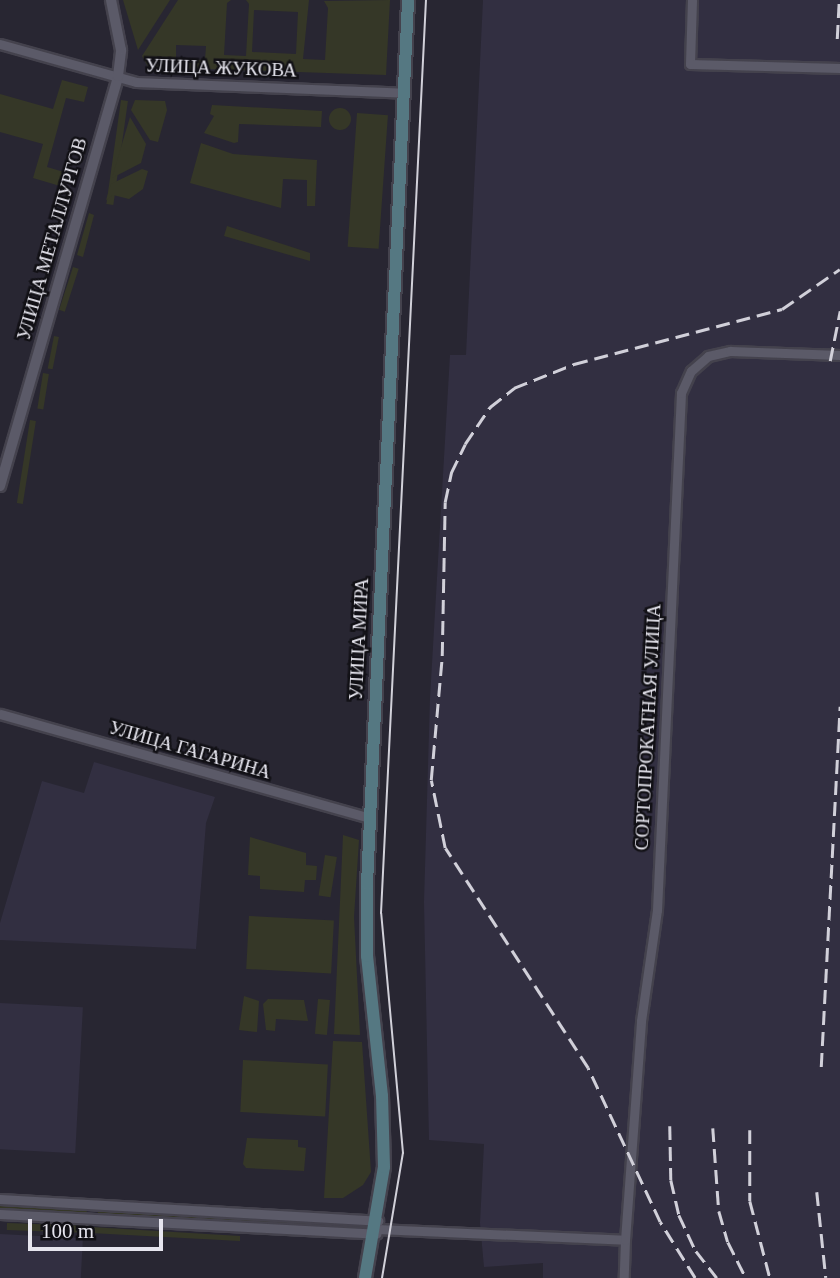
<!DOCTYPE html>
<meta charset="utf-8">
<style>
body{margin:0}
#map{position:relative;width:840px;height:1278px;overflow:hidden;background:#282632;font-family:Georgia,serif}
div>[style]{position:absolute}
.built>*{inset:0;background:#322f41;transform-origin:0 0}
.green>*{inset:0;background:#353727;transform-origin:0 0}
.round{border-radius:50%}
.roads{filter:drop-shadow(2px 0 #44424d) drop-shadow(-2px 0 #44424d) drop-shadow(0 2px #44424d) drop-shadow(0 -2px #44424d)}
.minor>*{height:9px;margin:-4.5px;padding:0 4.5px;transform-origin:4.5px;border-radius:4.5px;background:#5b5a68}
.tertiary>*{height:10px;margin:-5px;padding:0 5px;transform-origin:5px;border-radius:5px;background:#5b5a68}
.secondary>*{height:12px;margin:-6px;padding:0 6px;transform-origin:6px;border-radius:6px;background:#557882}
.tram>*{height:2px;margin:-1px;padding:0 1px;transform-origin:1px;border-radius:1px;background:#d1d0d9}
.rail>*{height:2.5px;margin-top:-1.25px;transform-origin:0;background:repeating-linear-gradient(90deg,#d1d0d9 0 14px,transparent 0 21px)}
span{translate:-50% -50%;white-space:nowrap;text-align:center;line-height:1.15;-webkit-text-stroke:5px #111015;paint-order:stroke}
.street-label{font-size:19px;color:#e6e5ee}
.scale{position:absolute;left:28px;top:1219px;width:135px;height:32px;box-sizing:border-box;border:4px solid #e6e5ee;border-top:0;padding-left:9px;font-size:21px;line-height:24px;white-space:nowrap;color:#e6e5ee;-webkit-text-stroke:5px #111015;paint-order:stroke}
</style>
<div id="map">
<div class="built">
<div style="clip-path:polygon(483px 0,840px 0,840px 1278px,543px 1278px,543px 1263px,484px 1267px,480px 1223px,484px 1144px,429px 1140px,424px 902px,430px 698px,450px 355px,466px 355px)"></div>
<div style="clip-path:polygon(94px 762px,215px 797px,206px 823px,196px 949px,0 940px,0 923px,42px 781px,84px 793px)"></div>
<div style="left:0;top:1003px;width:83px;height:146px;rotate:3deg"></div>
<div style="left:0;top:1234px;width:83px;height:44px;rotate:3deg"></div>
</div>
<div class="green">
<div style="clip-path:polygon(123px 0,170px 0,138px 50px)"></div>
<div style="clip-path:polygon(evenodd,178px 0,231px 0,227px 3px,224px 55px,246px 56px,249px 4px,246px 0,309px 0,303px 59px,325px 60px,328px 8px,324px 1px,390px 0,386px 75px,148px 67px,142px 56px,178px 0,254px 10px,298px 12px,296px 54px,252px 52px,254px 10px,178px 0,176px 45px,206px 46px,205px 60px,176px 59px,176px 45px)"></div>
<div style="clip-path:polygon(62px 80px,88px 87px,84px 102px,66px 98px,47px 167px,64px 172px,60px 186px,33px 178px,43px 144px,0 132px,0 94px,53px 109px)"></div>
<div style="left:121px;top:100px;width:7px;height:105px;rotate:8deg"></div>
<div style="clip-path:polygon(135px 100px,165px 101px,167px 110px,158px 142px,150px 140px,131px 110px)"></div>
<div style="clip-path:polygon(212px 105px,322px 111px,321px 127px,239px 124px,238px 142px,234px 143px,204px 133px,214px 116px,210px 114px)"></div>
<div class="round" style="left:329px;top:108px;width:22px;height:22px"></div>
<div style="left:357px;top:113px;width:31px;height:134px;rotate:4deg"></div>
<div style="clip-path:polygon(130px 117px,146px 144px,141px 163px,112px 178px)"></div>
<div style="clip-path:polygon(201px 143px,233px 154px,317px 160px,315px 206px,307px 206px,307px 180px,283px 179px,281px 208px,190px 183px)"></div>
<div style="clip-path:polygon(142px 169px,148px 171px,143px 189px,129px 199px,113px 195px,106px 200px,111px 184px)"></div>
<div style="clip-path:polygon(89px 213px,94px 215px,83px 257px,77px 255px)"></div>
<div style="clip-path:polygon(227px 226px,310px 253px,310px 261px,224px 236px)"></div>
<div style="left:73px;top:267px;width:6px;height:45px;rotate:18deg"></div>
<div style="left:54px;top:336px;width:5px;height:33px;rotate:11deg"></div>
<div style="left:43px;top:373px;width:6px;height:36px;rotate:9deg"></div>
<div style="left:30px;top:420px;width:6px;height:84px;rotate:9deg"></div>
<div style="clip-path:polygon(343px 835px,359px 840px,354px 917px,360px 1035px,334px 1034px)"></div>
<div style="clip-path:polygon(250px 837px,306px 853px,306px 865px,317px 866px,316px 880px,305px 880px,304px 892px,260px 889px,260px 876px,248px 875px)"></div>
<div style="left:325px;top:855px;width:12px;height:41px;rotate:9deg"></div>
<div style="left:249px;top:916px;width:85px;height:53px;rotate:3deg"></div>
<div style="clip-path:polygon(244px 996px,259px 1001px,257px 1032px,239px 1030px)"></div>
<div style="clip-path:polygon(268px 999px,304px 1000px,308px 1021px,276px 1019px,275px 1031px,266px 1030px,263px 1004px)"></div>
<div style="left:318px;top:999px;width:12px;height:35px;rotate:5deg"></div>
<div style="clip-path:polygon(333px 1041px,362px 1042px,371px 1172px,363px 1185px,343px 1198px,324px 1198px)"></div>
<div style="left:243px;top:1060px;width:85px;height:52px;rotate:3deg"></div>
<div style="clip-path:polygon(247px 1138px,298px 1140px,298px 1147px,306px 1148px,304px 1171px,246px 1168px,243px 1164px)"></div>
<div style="left:0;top:1204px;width:87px;height:8px;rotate:3deg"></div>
<div style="left:98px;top:1209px;width:221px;height:8px;rotate:3deg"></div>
<div style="left:7px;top:1223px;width:76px;height:7px;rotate:2deg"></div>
<div style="clip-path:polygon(91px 1227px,240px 1236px,240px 1241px,90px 1233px)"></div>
</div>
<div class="roads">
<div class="minor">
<div style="left:692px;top:0;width:64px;rotate:91.8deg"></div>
<div style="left:690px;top:64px;width:150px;rotate:1.5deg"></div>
<div style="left:0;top:44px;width:141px;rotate:15.6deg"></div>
<div style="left:136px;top:82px;width:269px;rotate:2.3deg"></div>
<div style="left:0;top:714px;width:384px;rotate:15.7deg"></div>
<div style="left:0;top:1199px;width:379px;rotate:3.3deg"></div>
<div style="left:0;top:1214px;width:377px;rotate:3deg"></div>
<div style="left:377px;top:1229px;width:248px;rotate:2.5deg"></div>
<div style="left:625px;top:1240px;width:38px;rotate:92deg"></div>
<div style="left:625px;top:1240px;width:220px;rotate:-85.8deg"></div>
<div style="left:641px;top:1021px;width:112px;rotate:-81.8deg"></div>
<div style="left:657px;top:910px;width:518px;rotate:-87.34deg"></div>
<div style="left:681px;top:393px;width:24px;rotate:-66deg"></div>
<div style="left:691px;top:371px;width:23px;rotate:-41deg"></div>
<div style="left:708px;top:356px;width:23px;rotate:-13deg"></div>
<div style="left:730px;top:351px;width:110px;rotate:2.1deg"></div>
</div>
<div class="tertiary">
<div style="left:0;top:486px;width:427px;rotate:-73.9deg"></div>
<div style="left:118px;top:76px;width:26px;rotate:-83deg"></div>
<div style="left:121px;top:50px;width:51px;rotate:-101.3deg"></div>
</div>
<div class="secondary">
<div style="left:365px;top:1278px;width:113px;rotate:-80.3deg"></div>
<div style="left:384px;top:1167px;width:71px;rotate:-91.6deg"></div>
<div style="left:382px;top:1096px;width:141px;rotate:-96.1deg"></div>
<div style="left:367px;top:956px;width:72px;rotate:-90deg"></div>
<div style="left:367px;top:884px;width:885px;rotate:-87.34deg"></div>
</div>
</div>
<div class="tram">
<div style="left:382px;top:1278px;width:127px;rotate:-80.5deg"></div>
<div style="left:403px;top:1153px;width:241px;rotate:-95.2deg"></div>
<div style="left:381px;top:913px;width:914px;rotate:-87.18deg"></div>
</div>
<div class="rail">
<div style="left:837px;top:39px;width:39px;rotate:-87deg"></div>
<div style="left:830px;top:361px;width:51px;rotate:-78.7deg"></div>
<div style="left:821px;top:1067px;width:361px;rotate:-87deg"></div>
<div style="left:670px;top:1126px;width:54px;rotate:88.9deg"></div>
<div style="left:671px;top:1180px;width:36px;rotate:77deg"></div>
<div style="left:679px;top:1215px;width:40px;rotate:65deg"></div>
<div style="left:696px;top:1251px;width:34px;rotate:52deg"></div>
<div style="left:713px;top:1128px;width:83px;rotate:85.9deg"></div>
<div style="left:719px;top:1211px;width:32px;rotate:74deg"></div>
<div style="left:728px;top:1242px;width:40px;rotate:63.4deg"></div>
<div style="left:750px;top:1130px;width:71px;rotate:90deg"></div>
<div style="left:750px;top:1201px;width:80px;rotate:75.4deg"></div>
<div style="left:817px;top:1192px;width:86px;rotate:84deg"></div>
<div style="left:695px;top:1278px;width:66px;rotate:-122deg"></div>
<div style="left:660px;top:1222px;width:170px;rotate:-115.1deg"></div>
<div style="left:588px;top:1068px;width:262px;rotate:-123deg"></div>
<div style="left:445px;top:848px;width:69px;rotate:-101.6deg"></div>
<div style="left:431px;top:780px;width:124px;rotate:-84.9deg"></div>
<div style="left:442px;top:656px;width:154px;rotate:-88.9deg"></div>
<div style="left:445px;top:502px;width:30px;rotate:-78deg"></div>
<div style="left:451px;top:473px;width:32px;rotate:-64deg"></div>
<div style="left:465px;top:444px;width:45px;rotate:-56deg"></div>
<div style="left:490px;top:407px;width:31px;rotate:-38deg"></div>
<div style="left:514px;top:388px;width:65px;rotate:-21.8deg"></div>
<div style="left:574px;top:364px;width:215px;rotate:-14.8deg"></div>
<div style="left:782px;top:309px;width:70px;rotate:-34.6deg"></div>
</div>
<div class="street-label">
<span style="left:221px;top:68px;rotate:2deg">УЛИЦА ЖУКОВА</span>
<span style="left:52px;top:239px;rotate:-74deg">УЛИЦА МЕТАЛЛУРГОВ</span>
<span style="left:359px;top:639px;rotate:-87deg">УЛИЦА МИРА</span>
<span style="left:648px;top:727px;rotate:-87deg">СОРТОПРОКАТНАЯ УЛИЦА</span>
<span style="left:190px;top:750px;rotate:16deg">УЛИЦА ГАГАРИНА</span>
</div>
<div class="scale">100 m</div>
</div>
